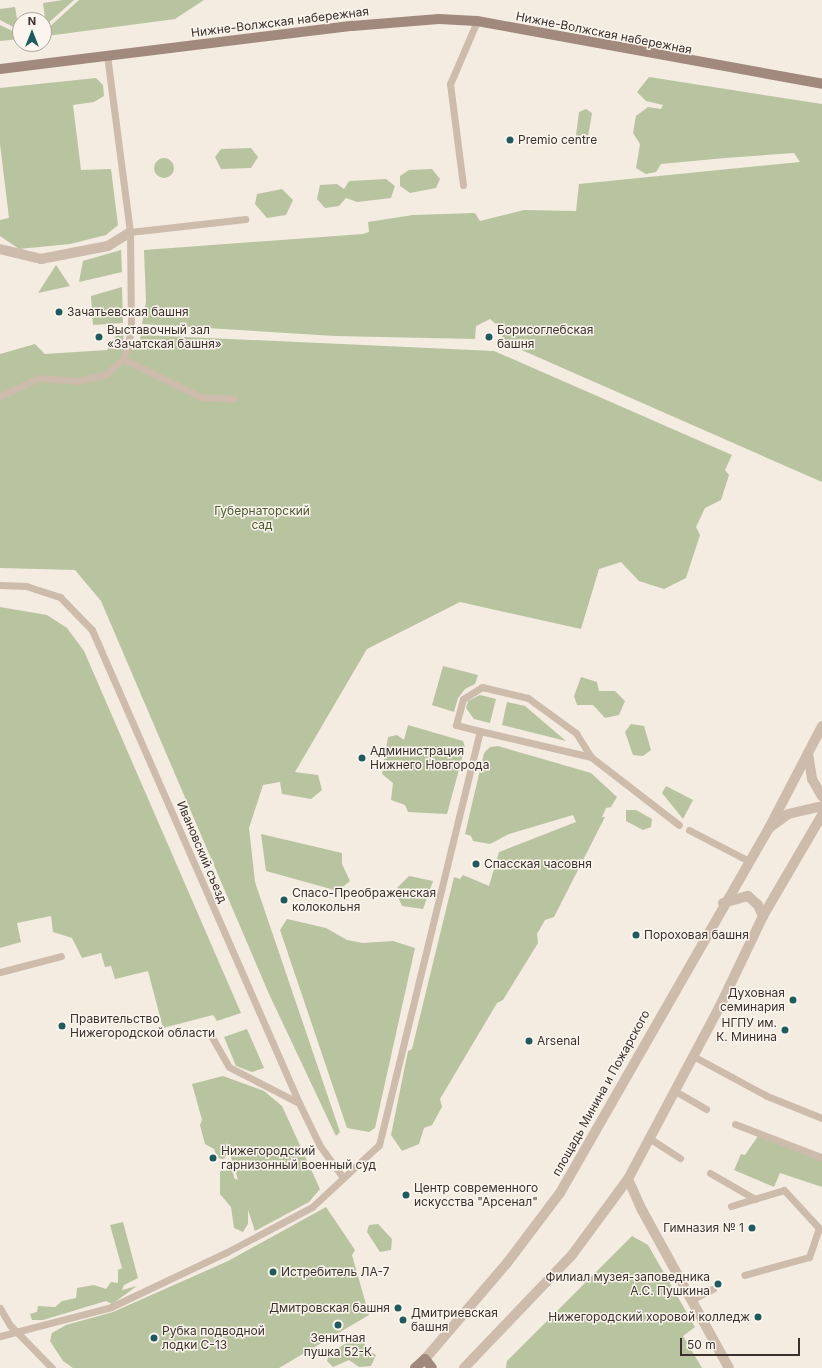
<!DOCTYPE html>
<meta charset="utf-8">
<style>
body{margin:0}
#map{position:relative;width:822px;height:1368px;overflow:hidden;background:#f4ebe1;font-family:Inter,sans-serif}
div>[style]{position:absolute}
.green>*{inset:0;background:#b8c4a0}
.round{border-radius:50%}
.service>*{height:7px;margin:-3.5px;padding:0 3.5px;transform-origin:3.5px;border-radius:3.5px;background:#cdbbac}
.minor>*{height:10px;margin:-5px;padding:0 5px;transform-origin:5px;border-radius:5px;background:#cdbbac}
.tertiary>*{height:10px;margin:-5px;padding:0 5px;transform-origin:5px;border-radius:5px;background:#cdbbac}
.secondary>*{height:10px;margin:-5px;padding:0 5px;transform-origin:5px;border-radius:5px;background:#a18a7d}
.dots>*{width:11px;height:11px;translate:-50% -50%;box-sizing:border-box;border:2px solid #fbf5ee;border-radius:50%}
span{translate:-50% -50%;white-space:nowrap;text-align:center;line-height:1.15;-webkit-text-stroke:3px #fbf5ee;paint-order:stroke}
.street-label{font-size:12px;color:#3b302b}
.poi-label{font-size:12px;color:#3b302b}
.left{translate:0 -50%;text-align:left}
.right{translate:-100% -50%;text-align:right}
.park-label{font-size:12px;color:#4a5a2e}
.north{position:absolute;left:12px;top:12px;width:40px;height:40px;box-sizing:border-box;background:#fbf5ee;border:1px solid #aea6a0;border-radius:50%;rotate:0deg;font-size:11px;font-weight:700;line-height:16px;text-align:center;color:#3b302b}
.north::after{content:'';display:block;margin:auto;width:14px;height:18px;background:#1f5a5e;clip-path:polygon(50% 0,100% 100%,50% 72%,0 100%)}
.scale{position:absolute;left:680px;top:1338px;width:120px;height:18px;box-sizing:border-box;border:2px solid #3b302b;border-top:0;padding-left:5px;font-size:12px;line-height:14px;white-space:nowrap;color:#3b302b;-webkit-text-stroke:3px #fbf5ee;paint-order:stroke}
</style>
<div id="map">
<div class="green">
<div style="clip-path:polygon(63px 0,74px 0,46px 25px,43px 3px)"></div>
<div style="clip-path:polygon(79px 0,204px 0,175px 19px,47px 36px,46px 30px)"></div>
<div style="clip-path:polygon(15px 7px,19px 30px,0 20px,0 9px)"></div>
<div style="clip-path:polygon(0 25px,19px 34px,20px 39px,0 41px)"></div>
<div style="clip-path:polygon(649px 77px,822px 104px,822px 482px,501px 341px,503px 330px,490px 319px,476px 326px,475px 339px,335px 336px,142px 324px,146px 302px,144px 250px,363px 234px,369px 232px,368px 222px,413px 215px,475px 213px,480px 221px,524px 210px,576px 211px,579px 184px,800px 162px,794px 153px,725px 158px,661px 164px,656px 172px,646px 174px,636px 168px,640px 144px,633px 133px,636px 116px,648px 107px,661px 109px,663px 105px,646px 101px,637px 92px)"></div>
<div style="clip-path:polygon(96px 78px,103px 85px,104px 96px,94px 102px,73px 105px,81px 170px,111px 169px,118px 225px,106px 235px,70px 244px,19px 249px,0 236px,0 220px,9px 218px,0 144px,0 88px)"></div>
<div style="clip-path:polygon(586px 109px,592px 113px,588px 137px,581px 141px,576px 135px,579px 112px)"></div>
<div style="clip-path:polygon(251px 148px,258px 157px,251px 168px,221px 169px,215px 157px,221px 149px)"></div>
<div class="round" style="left:154px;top:158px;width:20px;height:20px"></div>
<div style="clip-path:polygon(432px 169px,440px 179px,436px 188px,410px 193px,400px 186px,400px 176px,409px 170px)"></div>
<div style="clip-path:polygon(386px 179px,395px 186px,391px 198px,357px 202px,346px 198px,339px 206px,325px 208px,317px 199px,320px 185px,337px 184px,344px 189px,349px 181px)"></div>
<div style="clip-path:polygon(282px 189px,293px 200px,286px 215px,267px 218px,255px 204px,257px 194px)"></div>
<div style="clip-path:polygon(121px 250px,122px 272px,79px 282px,83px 261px)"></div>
<div style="clip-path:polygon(56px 265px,70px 286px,38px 293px)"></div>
<div style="clip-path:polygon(122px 287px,123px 323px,93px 325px,91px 296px)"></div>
<div style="clip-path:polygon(124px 335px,121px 349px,138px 348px,141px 335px,494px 351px,732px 455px,725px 470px,729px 475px,721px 500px,705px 508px,696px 527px,700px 535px,686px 578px,664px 589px,639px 581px,621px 562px,599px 569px,581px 629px,460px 602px,367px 649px,295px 772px,318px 775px,322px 790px,311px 799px,282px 794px,280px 782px,263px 785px,249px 828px,255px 882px,340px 1132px,336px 1136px,269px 994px,101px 601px,75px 570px,0 568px,0 354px,35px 344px,45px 354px,107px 350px,116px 336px)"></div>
<div style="clip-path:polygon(0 607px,47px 615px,67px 628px,84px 651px,241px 1013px,217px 1021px,213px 1015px,163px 1028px,148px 971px,115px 979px,111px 966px,105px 967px,101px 953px,82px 958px,72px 938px,53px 932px,51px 916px,17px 923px,21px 942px,0 948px)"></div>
<div style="clip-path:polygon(443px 666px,478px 675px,475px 684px,465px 689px,458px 698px,454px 712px,432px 705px)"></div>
<div style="clip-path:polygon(581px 677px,597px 682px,599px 691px,615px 691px,625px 701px,619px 715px,605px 718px,593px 705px,577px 705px,574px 696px)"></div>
<div style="clip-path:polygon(480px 695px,496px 699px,490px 723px,474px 719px,466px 708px,468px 701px)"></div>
<div style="clip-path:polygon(507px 702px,525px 706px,566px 741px,502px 725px)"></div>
<div style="clip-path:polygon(631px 724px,644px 726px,651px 750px,643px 756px,633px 755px,625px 732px)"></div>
<div style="clip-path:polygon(408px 725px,463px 741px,465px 747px,447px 814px,408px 812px,405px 805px,391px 800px,393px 783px,382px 774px,388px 737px,397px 735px,404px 740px)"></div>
<div style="clip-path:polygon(498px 746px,591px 773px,617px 797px,611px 807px,606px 808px,602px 817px,605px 817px,554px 917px,545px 920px,537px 934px,538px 943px,503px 1000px,497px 1003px,440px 1099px,442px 1107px,432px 1125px,424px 1128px,419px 1144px,402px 1151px,391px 1135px,408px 1051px,412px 1049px,454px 877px,460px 879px,463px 875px,489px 886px,499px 852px,576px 822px,573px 815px,509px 834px,490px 844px,473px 841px,471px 836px,465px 834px,484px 753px,490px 747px)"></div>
<div style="clip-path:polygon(666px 786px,693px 800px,683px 819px,662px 793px)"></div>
<div style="clip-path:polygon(626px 810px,636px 810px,652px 819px,651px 827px,643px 830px,626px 821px)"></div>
<div style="clip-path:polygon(261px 834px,342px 853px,342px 864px,350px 881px,338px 891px,266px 871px)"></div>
<div style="clip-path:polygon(409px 876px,433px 881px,423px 909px,402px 906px,395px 890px)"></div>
<div style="clip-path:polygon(287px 919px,326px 928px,347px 940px,363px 943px,393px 941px,415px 948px,375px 1128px,369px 1132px,347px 1128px,280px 930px)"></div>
<div style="clip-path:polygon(247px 1029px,264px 1068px,252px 1072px,236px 1066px,224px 1037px)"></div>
<div style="clip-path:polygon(223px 1076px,264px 1091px,282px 1106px,320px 1189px,309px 1202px,255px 1231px,248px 1210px,248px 1224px,243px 1232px,234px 1228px,231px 1207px,220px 1194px,220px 1171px,233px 1170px,234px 1178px,238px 1180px,226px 1141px,228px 1153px,224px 1159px,217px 1158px,214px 1149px,205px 1144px,200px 1125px,202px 1120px,192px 1084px)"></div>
<div style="clip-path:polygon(758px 1136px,822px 1160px,822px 1187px,780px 1173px,774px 1187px,734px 1170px,741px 1154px,745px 1155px)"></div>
<div style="clip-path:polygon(326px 1207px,355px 1250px,352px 1255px,369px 1315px,279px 1368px,73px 1368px,63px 1361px,50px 1341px,52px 1333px,66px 1325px,113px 1312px,228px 1261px)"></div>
<div style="clip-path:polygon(123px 1222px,138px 1278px,124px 1285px,122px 1290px,137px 1286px,112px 1304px,106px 1301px,43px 1320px,32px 1320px,30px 1314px,37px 1312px,38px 1306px,55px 1307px,62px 1301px,76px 1298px,77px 1288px,94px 1285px,106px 1289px,111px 1282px,118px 1283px,118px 1270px,122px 1268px,110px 1225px)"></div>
<div style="clip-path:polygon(378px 1224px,392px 1239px,391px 1250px,380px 1252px,367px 1232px,369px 1225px)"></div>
<div style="clip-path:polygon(632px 1236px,648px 1245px,695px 1327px,683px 1336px,702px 1368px,506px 1368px,507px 1361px)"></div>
<div style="clip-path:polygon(356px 1337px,365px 1339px,365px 1349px,376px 1355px,371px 1366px,359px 1367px,349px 1360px,333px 1367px,327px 1361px,329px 1354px)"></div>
</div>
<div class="service">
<div style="left:107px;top:55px;width:178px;rotate:82.6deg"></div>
<div style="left:130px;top:232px;width:91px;rotate:89.4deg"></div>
<div style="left:463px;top:185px;width:102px;rotate:-97.3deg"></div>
<div style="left:450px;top:84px;width:69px;rotate:-66.8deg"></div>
<div style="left:130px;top:232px;width:116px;rotate:-6.4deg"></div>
<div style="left:123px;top:359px;width:87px;rotate:26deg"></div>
<div style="left:201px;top:397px;width:33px;rotate:3deg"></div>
<div style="left:0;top:396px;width:43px;rotate:-24.8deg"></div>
<div style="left:39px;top:378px;width:39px;rotate:4deg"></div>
<div style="left:78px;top:381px;width:29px;rotate:-14deg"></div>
<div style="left:106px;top:374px;width:23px;rotate:-41deg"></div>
<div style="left:123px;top:359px;width:25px;rotate:-74deg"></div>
<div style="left:0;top:585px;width:26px;rotate:2deg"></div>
<div style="left:26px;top:586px;width:36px;rotate:18deg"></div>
<div style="left:60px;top:597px;width:46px;rotate:45.9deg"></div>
<div style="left:92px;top:630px;width:516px;rotate:66.36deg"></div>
<div style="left:299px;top:1103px;width:48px;rotate:64deg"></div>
<div style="left:320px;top:1146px;width:39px;rotate:54deg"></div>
<div style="left:480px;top:731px;width:25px;rotate:-166deg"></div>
<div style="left:456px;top:725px;width:27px;rotate:-75deg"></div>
<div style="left:463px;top:699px;width:22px;rotate:-32deg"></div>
<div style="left:482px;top:687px;width:47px;rotate:13.4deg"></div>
<div style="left:528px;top:698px;width:59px;rotate:36.1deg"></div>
<div style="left:576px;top:733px;width:28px;rotate:58deg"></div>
<div style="left:689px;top:830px;width:65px;rotate:27.3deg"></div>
<div style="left:0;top:972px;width:63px;rotate:-14.7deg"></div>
<div style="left:209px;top:1032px;width:40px;rotate:60.3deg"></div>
<div style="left:229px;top:1067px;width:79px;rotate:27.2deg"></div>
<div style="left:693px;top:1056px;width:84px;rotate:28.4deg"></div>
<div style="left:767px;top:1096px;width:59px;rotate:21.8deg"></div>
<div style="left:675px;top:1091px;width:36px;rotate:30deg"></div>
<div style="left:735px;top:1124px;width:92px;rotate:21deg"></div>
<div style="left:649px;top:1138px;width:37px;rotate:33deg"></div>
<div style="left:710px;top:1173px;width:52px;rotate:30deg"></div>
<div style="left:731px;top:1206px;width:55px;rotate:-16.8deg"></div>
<div style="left:784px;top:1190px;width:52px;rotate:47.4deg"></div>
<div style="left:819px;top:1228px;width:31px;rotate:109deg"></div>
<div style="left:809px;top:1257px;width:67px;rotate:164.5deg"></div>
<div style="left:691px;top:1300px;width:25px;rotate:-27deg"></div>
<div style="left:0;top:1308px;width:20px;rotate:60deg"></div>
<div style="left:10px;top:1325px;width:60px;rotate:45.7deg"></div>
<div style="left:0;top:1336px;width:115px;rotate:-14.6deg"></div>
<div style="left:111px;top:1307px;width:128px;rotate:-25.4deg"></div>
<div style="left:227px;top:1252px;width:96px;rotate:-27.9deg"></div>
<div style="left:312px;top:1207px;width:91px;rotate:-42.8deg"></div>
<div style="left:379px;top:1145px;width:426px;rotate:-76.3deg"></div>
<div style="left:480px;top:731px;width:114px;rotate:13.2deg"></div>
<div style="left:591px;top:757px;width:111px;rotate:37.7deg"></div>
</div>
<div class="minor">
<div style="left:0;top:249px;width:42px;rotate:13.7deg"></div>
<div style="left:41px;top:259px;width:68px;rotate:-11deg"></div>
<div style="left:108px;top:246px;width:26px;rotate:-32deg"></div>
<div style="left:808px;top:753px;width:26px;rotate:81deg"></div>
<div style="left:812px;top:779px;width:20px;rotate:60deg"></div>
<div style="left:769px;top:828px;width:115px;rotate:-62.5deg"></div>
</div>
<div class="tertiary">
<div style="left:723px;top:903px;width:26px;rotate:-16deg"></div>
<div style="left:748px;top:896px;width:13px;rotate:42deg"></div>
<div style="left:758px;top:905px;width:12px;rotate:66deg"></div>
<div style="left:628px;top:1179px;width:34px;rotate:66deg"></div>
<div style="left:642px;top:1210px;width:180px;rotate:61.2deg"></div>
<div style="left:425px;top:1359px;width:126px;rotate:-49.5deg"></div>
<div style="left:507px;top:1263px;width:88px;rotate:-52.9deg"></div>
<div style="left:560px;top:1193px;width:421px;rotate:-60.2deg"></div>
<div style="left:769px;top:828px;width:24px;rotate:-36deg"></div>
<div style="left:788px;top:814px;width:35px;rotate:-13deg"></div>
<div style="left:464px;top:1368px;width:156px;rotate:-46.3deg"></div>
<div style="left:572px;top:1255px;width:94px;rotate:-53.6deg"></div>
<div style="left:628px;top:1179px;width:194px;rotate:-62deg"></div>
<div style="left:719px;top:1008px;width:102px;rotate:-64.4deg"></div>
<div style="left:763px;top:916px;width:117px;rotate:-59.7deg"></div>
</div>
<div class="secondary">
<div style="left:0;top:69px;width:355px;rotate:-7deg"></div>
<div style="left:352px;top:26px;width:87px;rotate:-4.6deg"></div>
<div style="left:439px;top:19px;width:38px;rotate:3deg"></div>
<div style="left:477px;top:21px;width:351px;rotate:10.3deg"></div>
<div style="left:415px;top:1368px;width:13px;rotate:-42deg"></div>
<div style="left:425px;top:1359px;width:11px;rotate:52deg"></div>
</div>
<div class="dots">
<div style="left:510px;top:140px;background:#1f5a5e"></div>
<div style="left:59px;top:312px;background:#1f5a5e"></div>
<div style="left:99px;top:337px;background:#1f5a5e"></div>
<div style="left:489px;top:337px;background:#1f5a5e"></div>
<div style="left:362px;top:758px;background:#1f5a5e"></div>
<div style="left:476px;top:864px;background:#1f5a5e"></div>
<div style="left:284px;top:900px;background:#1f5a5e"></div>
<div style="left:636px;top:935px;background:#1f5a5e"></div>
<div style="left:793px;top:1000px;background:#1f5a5e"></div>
<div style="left:62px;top:1026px;background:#1f5a5e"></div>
<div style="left:785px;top:1030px;background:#1f5a5e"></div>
<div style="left:529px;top:1041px;background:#1f5a5e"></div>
<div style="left:213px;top:1158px;background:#1f5a5e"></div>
<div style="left:406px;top:1195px;background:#1f5a5e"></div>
<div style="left:752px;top:1228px;background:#1f5a5e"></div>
<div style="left:273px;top:1272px;background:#1f5a5e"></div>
<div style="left:718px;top:1284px;background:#1f5a5e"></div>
<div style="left:398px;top:1308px;background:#1f5a5e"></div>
<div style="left:758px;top:1317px;background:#1f5a5e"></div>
<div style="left:403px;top:1320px;background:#1f5a5e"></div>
<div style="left:338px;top:1325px;background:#1f5a5e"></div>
<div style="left:154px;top:1338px;background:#1f5a5e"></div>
</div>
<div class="street-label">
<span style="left:280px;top:22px;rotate:-7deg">Нижне-Волжская набережная</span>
<span style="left:604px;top:33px;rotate:11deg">Нижне-Волжская набережная</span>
<span style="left:202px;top:852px;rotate:67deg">Ивановский съезд</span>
<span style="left:601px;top:1093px;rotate:-61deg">площадь Минина и Пожарского</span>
</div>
<div class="poi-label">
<span class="left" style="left:518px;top:140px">Premio centre</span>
<span class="left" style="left:67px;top:312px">Зачатьевская башня</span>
<span class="left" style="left:107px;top:337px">Выставочный зал<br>«Зачатская башня»</span>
<span class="left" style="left:497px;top:337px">Борисоглебская<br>башня</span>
<span class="left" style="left:370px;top:758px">Администрация<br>Нижнего Новгорода</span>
<span class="left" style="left:484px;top:864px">Спасская часовня</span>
<span class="left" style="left:292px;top:900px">Спасо-Преображенская<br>колокольня</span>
<span class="left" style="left:644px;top:935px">Пороховая башня</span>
<span class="right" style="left:785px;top:1000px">Духовная<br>семинария</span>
<span class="left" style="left:70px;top:1026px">Правительство<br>Нижегородской области</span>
<span class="right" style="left:777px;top:1030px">НГПУ им.<br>К. Минина</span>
<span class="left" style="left:537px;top:1041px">Arsenal</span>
<span class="left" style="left:221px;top:1158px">Нижегородский<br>гарнизонный военный суд</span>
<span class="left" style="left:414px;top:1195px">Центр современного<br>искусства "Арсенал"</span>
<span class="right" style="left:744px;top:1228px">Гимназия № 1</span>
<span class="left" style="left:281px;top:1272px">Истребитель ЛА-7</span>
<span class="right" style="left:710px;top:1284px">Филиал музея-заповедника<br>А.С. Пушкина</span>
<span class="right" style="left:390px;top:1308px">Дмитровская башня</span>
<span class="left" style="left:411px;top:1320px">Дмитриевская<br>башня</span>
<span class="right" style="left:750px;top:1317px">Нижегородский хоровой колледж</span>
<span class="left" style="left:162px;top:1338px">Рубка подводной<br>лодки С-13</span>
<span style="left:338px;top:1345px">Зенитная<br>пушка 52-К</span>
</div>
<div class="park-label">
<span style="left:262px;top:518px">Губернаторский<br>сад</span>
</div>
<div class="north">N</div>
<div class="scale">50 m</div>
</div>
